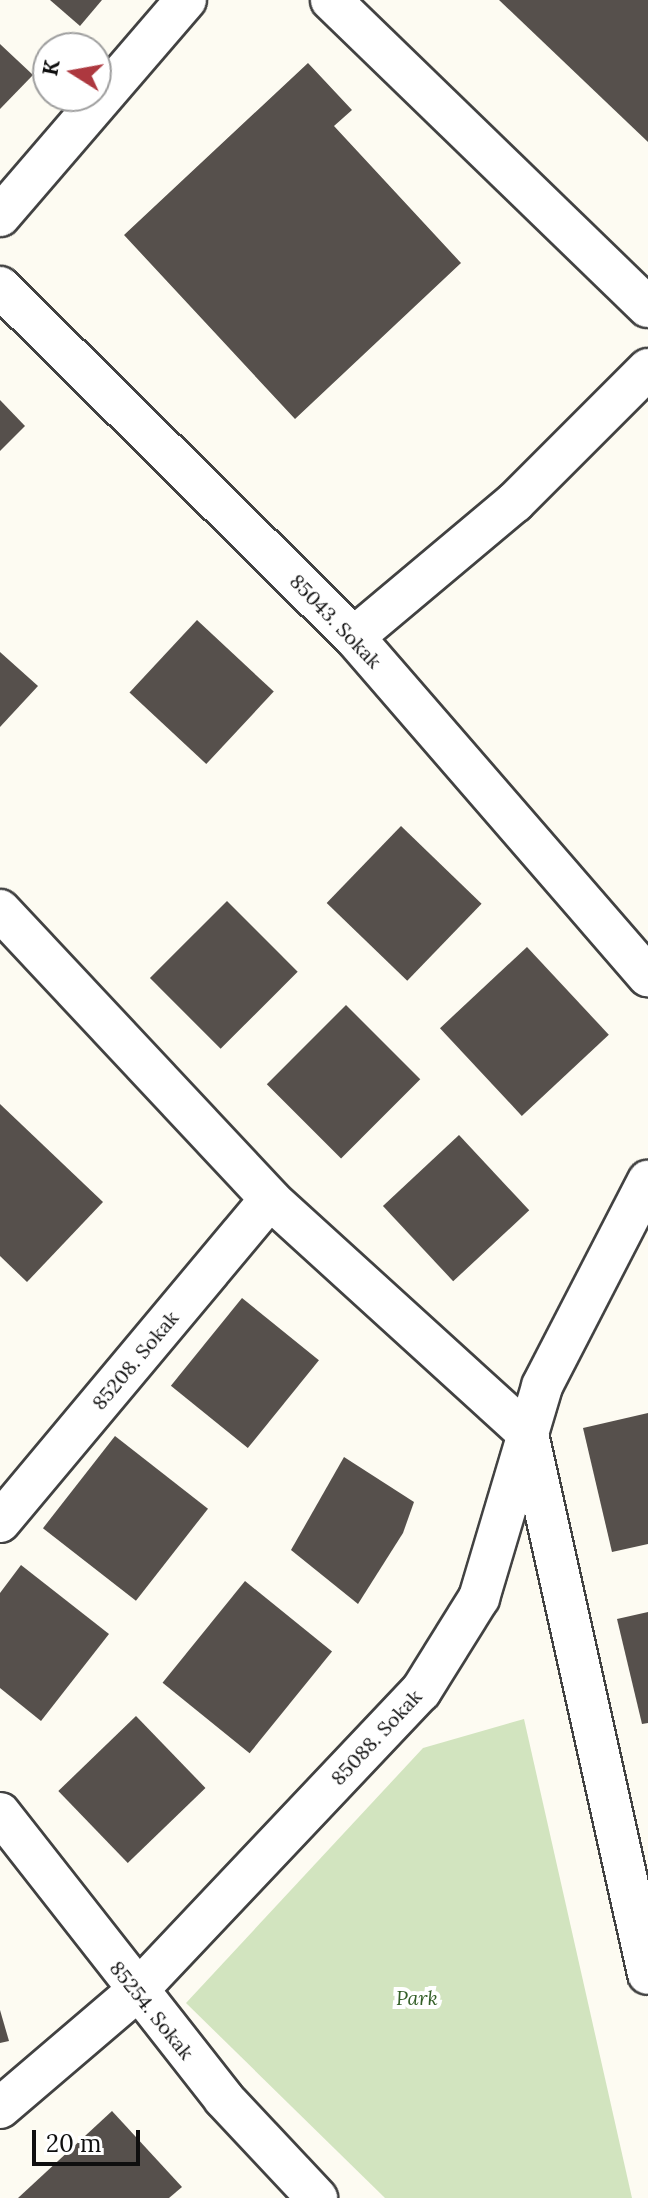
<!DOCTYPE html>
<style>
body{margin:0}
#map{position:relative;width:648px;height:2198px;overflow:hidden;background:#fdfbf2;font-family:Lora,serif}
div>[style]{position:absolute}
.green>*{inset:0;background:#d2e4bf}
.building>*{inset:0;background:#56504c;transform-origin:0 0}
.roads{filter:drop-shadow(2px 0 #424242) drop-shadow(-2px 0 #424242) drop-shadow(0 2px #424242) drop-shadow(0 -2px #424242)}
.minor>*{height:40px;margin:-20px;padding:0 20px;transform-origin:20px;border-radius:20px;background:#fff}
span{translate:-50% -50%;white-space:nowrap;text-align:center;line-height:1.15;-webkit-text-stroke:8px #fff;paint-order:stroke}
.street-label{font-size:20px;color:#0f0f0f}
.park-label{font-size:20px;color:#335e27;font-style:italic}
.north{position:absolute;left:32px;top:32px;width:80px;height:80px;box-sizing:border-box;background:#fff;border:2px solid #9f9f9f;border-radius:50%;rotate:281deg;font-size:22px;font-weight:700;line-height:32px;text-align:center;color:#0f0f0f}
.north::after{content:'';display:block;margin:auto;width:28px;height:36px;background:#ad383f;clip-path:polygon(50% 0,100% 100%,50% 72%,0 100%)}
.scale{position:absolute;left:32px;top:2130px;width:108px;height:36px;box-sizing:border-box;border:4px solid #0f0f0f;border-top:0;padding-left:10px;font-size:24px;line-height:28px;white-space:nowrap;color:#0f0f0f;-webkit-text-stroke:6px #fff;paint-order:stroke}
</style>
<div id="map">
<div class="green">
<div style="clip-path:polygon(524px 1719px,632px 2198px,385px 2198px,186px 2003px,423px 1748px)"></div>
</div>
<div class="building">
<div style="clip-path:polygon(50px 0,102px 0,80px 26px)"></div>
<div style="clip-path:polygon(499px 0,648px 0,648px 142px)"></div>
<div style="clip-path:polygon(0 44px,33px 75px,0 109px)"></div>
<div style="clip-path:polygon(308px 63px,352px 110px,334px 126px,461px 263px,295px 419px,124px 235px)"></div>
<div style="clip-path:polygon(0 400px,25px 426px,0 451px)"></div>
<div style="left:197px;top:620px;width:105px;height:99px;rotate:43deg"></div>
<div style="clip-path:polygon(0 652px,38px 686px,0 727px)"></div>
<div style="left:401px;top:826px;width:112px;height:107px;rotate:44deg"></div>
<div style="left:227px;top:901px;width:100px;height:109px;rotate:45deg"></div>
<div style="left:527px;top:947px;width:120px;height:119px;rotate:47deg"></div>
<div style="left:346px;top:1005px;width:105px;height:112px;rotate:45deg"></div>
<div style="clip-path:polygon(0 1104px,103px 1202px,27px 1282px,0 1256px)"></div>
<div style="left:459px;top:1135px;width:103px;height:104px;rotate:47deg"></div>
<div style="left:242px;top:1298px;width:99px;height:113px;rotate:39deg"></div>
<div style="clip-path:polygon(648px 1413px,648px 1544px,612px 1552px,583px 1428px)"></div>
<div style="left:115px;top:1436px;width:118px;height:117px;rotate:38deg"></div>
<div style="clip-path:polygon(344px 1457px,414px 1502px,403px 1533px,358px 1604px,291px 1550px)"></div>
<div style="clip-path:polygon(21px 1565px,109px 1634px,41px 1721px,0 1688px,0 1593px)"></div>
<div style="left:245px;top:1581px;width:112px;height:131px;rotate:39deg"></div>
<div style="clip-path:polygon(648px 1612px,648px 1723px,642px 1724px,617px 1619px)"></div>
<div style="left:136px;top:1716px;width:100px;height:108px;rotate:46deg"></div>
<div style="clip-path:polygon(0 2010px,9px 2041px,0 2043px)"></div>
<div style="clip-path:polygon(112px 2111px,182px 2187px,169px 2198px,18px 2198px)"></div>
</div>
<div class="roads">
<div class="minor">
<div style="left:331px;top:0;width:441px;rotate:44.1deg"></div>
<div style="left:0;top:216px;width:285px;rotate:-49.3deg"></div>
<div style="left:0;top:287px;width:498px;rotate:44.7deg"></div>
<div style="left:354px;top:637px;width:449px;rotate:49.1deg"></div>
<div style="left:354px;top:637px;width:210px;rotate:-40deg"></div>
<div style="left:515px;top:502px;width:188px;rotate:-45deg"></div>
<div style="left:0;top:910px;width:396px;rotate:46.9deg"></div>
<div style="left:270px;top:1199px;width:349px;rotate:42.3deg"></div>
<div style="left:528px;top:1434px;width:553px;rotate:77.47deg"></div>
<div style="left:0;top:1522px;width:421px;rotate:-50.1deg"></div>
<div style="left:0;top:1813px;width:363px;rotate:51.9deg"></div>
<div style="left:224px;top:2099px;width:136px;rotate:46.8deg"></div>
<div style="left:0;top:2108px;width:179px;rotate:-40.5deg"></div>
<div style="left:136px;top:1992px;width:415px;rotate:-46.6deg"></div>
<div style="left:421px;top:1691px;width:110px;rotate:-58.1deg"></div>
<div style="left:479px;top:1598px;width:221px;rotate:-73.4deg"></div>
<div style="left:542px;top:1386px;width:231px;rotate:-62.7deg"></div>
</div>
</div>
<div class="street-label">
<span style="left:336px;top:621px;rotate:46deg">85043. Sokak</span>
<span style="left:135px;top:1360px;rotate:-50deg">85208. Sokak</span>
<span style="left:376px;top:1737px;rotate:-47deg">85088. Sokak</span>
<span style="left:152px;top:2010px;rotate:51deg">85254. Sokak</span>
</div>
<div class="park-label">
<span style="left:417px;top:1997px">Park</span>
</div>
<div class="north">K</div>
<div class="scale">20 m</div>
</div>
